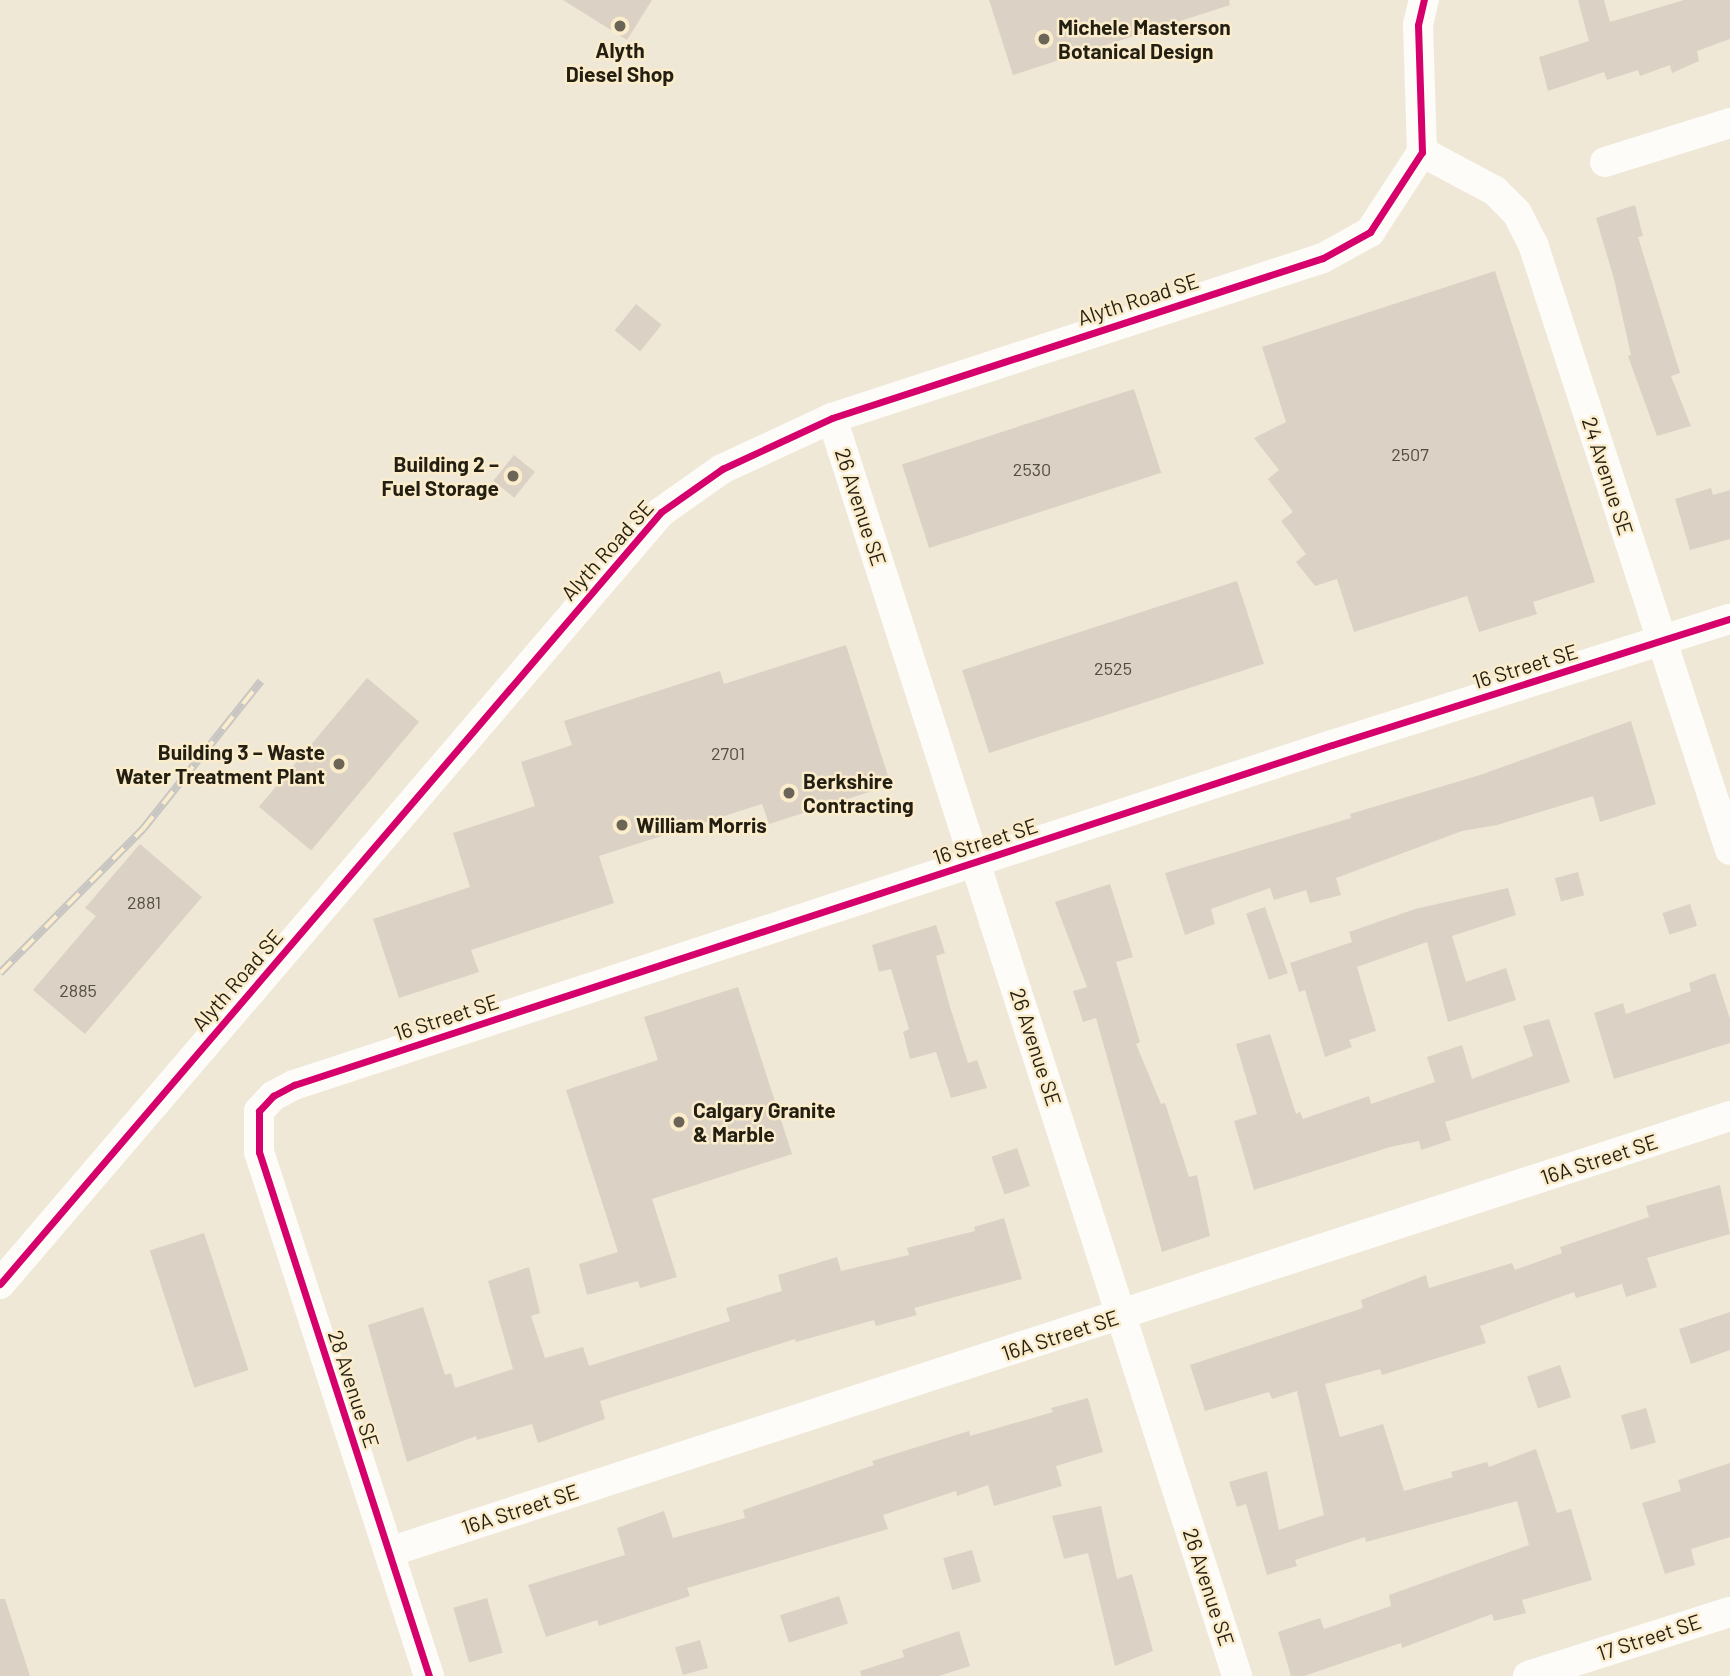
<!DOCTYPE html>
<meta charset="utf-8">
<style>
body{margin:0}
#map{position:relative;width:1730px;height:1676px;overflow:hidden;background:#f0e8d6;font-family:Barlow,sans-serif}
div>[style]{position:absolute}
.building>*{inset:0;background:#dbd1c5;transform-origin:0 0}
.street>*{height:30px;margin:-15px;padding:0 15px;transform-origin:15px;border-radius:15px;background:#fdfcf9}
.rail>*{height:8px;margin-top:-4px;transform-origin:0;background:repeating-linear-gradient(90deg,#fbeccb 0 16px,#c8c6c2 0 32px);box-sizing:border-box;border-block:2px solid #c8c6c2}
.cycleway>*{height:7px;margin:-3.5px;padding:0 3.5px;transform-origin:3.5px;border-radius:3.5px;background:#d6006c}
.dots>*{width:19px;height:19px;translate:-50% -50%;box-sizing:border-box;border:4px solid #fbeccb;border-radius:50%}
span{translate:-50% -50%;white-space:nowrap;text-align:center;line-height:1.15;-webkit-text-stroke:5px #fbeccb;paint-order:stroke}
.number-label{font-size:18px;color:#534c40}
.number-label span{-webkit-text-stroke-width:0}
.poi-label{font-size:21px;color:#241f13;font-weight:700}
.left{translate:0 -50%;text-align:left}
.right{translate:-100% -50%;text-align:right}
.street-label{font-size:21px;color:#241f13}
</style>
<div id="map">
<div class="building">
<div style="clip-path:polygon(563px 0,652px 0,627px 40px)"></div>
<div style="clip-path:polygon(989px 0,1229px 0,1230px 5px,1013px 75px)"></div>
<div style="clip-path:polygon(1578px 0,1604px 0,1610px 22px,1684px 0,1730px 0,1730px 39px,1697px 51px,1699px 61px,1672px 73px,1670px 65px,1640px 76px,1638px 70px,1607px 80px,1604px 72px,1548px 91px,1539px 57px,1589px 41px)"></div>
<div style="clip-path:polygon(1635px 205px,1643px 236px,1638px 237px,1680px 373px,1671px 376px,1691px 426px,1657px 436px,1628px 356px,1631px 355px,1614px 279px,1596px 218px)"></div>
<div style="clip-path:polygon(1495px 271px,1595px 582px,1533px 602px,1537px 614px,1479px 632px,1467px 596px,1354px 632px,1337px 579px,1315px 586px,1296px 562px,1306px 554px,1281px 521px,1293px 512px,1268px 479px,1279px 470px,1254px 438px,1286px 422px,1262px 347px)"></div>
<div style="left:636px;top:304px;width:33px;height:34px;rotate:39deg"></div>
<div style="left:1134px;top:389px;width:88px;height:244px;rotate:72deg"></div>
<div style="left:514px;top:455px;width:27px;height:33px;rotate:39deg"></div>
<div style="clip-path:polygon(1711px 488px,1713px 495px,1730px 490px,1730px 539px,1690px 550px,1675px 499px)"></div>
<div style="left:1237px;top:581px;width:87px;height:289px;rotate:72deg"></div>
<div style="clip-path:polygon(846px 645px,891px 785px,769px 824px,762px 804px,599px 856px,614px 903px,471px 950px,479px 972px,399px 998px,373px 919px,470px 887px,453px 833px,535px 806px,521px 762px,572px 745px,564px 721px,720px 671px,724px 684px)"></div>
<div style="left:367px;top:678px;width:68px;height:168px;rotate:40deg"></div>
<div style="clip-path:polygon(1631px 721px,1656px 804px,1600px 822px,1593px 796px,1497px 825px,1462px 831px,1336px 878px,1341px 895px,1310px 903px,1306px 890px,1274px 900px,1270px 888px,1211px 909px,1215px 924px,1185px 935px,1165px 873px,1351px 818px,1350px 814px,1480px 775px)"></div>
<div style="clip-path:polygon(140px 844px,202px 897px,85px 1034px,33px 990px,96px 916px,85px 908px)"></div>
<div style="left:1578px;top:872px;width:24px;height:24px;rotate:75deg"></div>
<div style="clip-path:polygon(1110px 884px,1133px 957px,1116px 962px,1140px 1042px,1136px 1044px,1161px 1104px,1165px 1103px,1189px 1177px,1197px 1175px,1210px 1236px,1162px 1252px,1096px 1018px,1083px 1022px,1073px 991px,1087px 987px,1055px 902px)"></div>
<div style="clip-path:polygon(1508px 888px,1516px 915px,1452px 936px,1466px 982px,1506px 968px,1516px 1000px,1448px 1022px,1427px 942px,1357px 967px,1376px 1031px,1349px 1040px,1352px 1047px,1325px 1057px,1305px 990px,1299px 992px,1290px 963px,1352px 942px,1349px 932px,1415px 909px)"></div>
<div style="left:1690px;top:904px;width:23px;height:29px;rotate:72deg"></div>
<div style="left:1265px;top:907px;width:70px;height:20px;rotate:71deg"></div>
<div style="clip-path:polygon(936px 925px,945px 953px,936px 956px,950px 1007px,968px 1063px,977px 1060px,987px 1088px,951px 1098px,936px 1052px,910px 1059px,903px 1032px,909px 1029px,891px 969px,879px 972px,872px 945px)"></div>
<div style="clip-path:polygon(1715px 973px,1730px 1019px,1730px 1043px,1614px 1079px,1594px 1013px,1623px 1003px,1626px 1014px,1691px 991px,1689px 983px)"></div>
<div style="clip-path:polygon(738px 987px,792px 1154px,652px 1199px,677px 1277px,640px 1288px,638px 1281px,587px 1295px,579px 1264px,618px 1252px,566px 1090px,658px 1060px,644px 1017px)"></div>
<div style="clip-path:polygon(1549px 1019px,1570px 1082px,1445px 1122px,1451px 1140px,1421px 1150px,1419px 1141px,1390px 1147px,1254px 1190px,1234px 1121px,1257px 1114px,1236px 1044px,1270px 1034px,1296px 1114px,1300px 1112px,1303px 1119px,1369px 1096px,1371px 1104px,1435px 1082px,1427px 1057px,1462px 1045px,1472px 1079px,1533px 1056px,1523px 1026px)"></div>
<div style="left:1017px;top:1148px;width:40px;height:27px;rotate:71deg"></div>
<div style="clip-path:polygon(1720px 1185px,1730px 1234px,1647px 1258px,1657px 1287px,1626px 1297px,1622px 1284px,1576px 1298px,1574px 1292px,1480px 1326px,1486px 1343px,1382px 1375px,1380px 1369px,1325px 1384px,1340px 1437px,1383px 1424px,1404px 1491px,1453px 1477px,1451px 1472px,1487px 1462px,1489px 1467px,1536px 1449px,1557px 1513px,1571px 1509px,1592px 1580px,1522px 1600px,1526px 1613px,1494px 1621px,1492px 1614px,1402px 1648px,1401px 1643px,1304px 1676px,1291px 1676px,1278px 1632px,1320px 1618px,1324px 1629px,1391px 1606px,1389px 1595px,1529px 1545px,1517px 1501px,1366px 1542px,1365px 1537px,1295px 1560px,1297px 1566px,1267px 1575px,1246px 1504px,1237px 1507px,1229px 1482px,1267px 1471px,1279px 1530px,1324px 1515px,1297px 1391px,1272px 1399px,1269px 1392px,1205px 1411px,1190px 1365px,1363px 1308px,1361px 1300px,1426px 1275px,1429px 1288px,1512px 1263px,1515px 1270px,1562px 1253px,1560px 1247px,1649px 1217px,1646px 1206px)"></div>
<div style="clip-path:polygon(1004px 1218px,1022px 1279px,914px 1308px,917px 1315px,876px 1326px,874px 1320px,796px 1342px,795px 1339px,600px 1401px,605px 1419px,538px 1443px,532px 1424px,477px 1440px,476px 1436px,407px 1462px,368px 1325px,423px 1307px,445px 1375px,451px 1373px,455px 1388px,513px 1369px,488px 1281px,529px 1267px,540px 1313px,531px 1316px,545px 1358px,583px 1347px,589px 1366px,730px 1321px,726px 1308px,782px 1291px,778px 1275px,837px 1257px,841px 1271px,909px 1255px,907px 1248px,975px 1231px,974px 1227px)"></div>
<div style="left:204px;top:1233px;width:144px;height:57px;rotate:72deg"></div>
<div style="clip-path:polygon(1730px 1312px,1730px 1350px,1691px 1364px,1679px 1329px)"></div>
<div style="left:1560px;top:1365px;width:34px;height:35px;rotate:71deg"></div>
<div style="clip-path:polygon(1088px 1398px,1103px 1452px,1056px 1466px,1062px 1486px,994px 1506px,988px 1485px,957px 1496px,956px 1491px,883px 1515px,888px 1529px,687px 1588px,690px 1596px,599px 1626px,597px 1620px,546px 1637px,528px 1585px,625px 1555px,617px 1528px,664px 1511px,673px 1538px,745px 1518px,743px 1510px,874px 1465px,872px 1461px,969px 1431px,970px 1436px,1053px 1412px,1051px 1408px)"></div>
<div style="left:1646px;top:1408px;width:36px;height:26px;rotate:74deg"></div>
<div style="clip-path:polygon(1730px 1463px,1730px 1537px,1691px 1549px,1695px 1565px,1665px 1574px,1642px 1503px,1681px 1491px,1678px 1480px)"></div>
<div style="clip-path:polygon(1101px 1506px,1117px 1579px,1132px 1574px,1153px 1651px,1115px 1666px,1088px 1553px,1064px 1559px,1052px 1516px)"></div>
<div style="left:972px;top:1550px;width:33px;height:30px;rotate:74deg"></div>
<div style="left:839px;top:1596px;width:29px;height:62px;rotate:72deg"></div>
<div style="left:487px;top:1598px;width:57px;height:35px;rotate:74deg"></div>
<div style="clip-path:polygon(0 1599px,5px 1599px,30px 1676px,0 1676px)"></div>
<div style="clip-path:polygon(959px 1631px,970px 1666px,939px 1676px,861px 1676px,860px 1671px,904px 1657px,902px 1650px)"></div>
<div style="left:700px;top:1640px;width:29px;height:26px;rotate:74deg"></div>
</div>
<div class="street">
<div style="left:1422px;top:152px;width:83px;rotate:28.1deg"></div>
<div style="left:1495px;top:191px;width:31px;rotate:45deg"></div>
<div style="left:1517px;top:213px;width:35px;rotate:63deg"></div>
<div style="left:1533px;top:244px;width:637px;rotate:71.99deg"></div>
<div style="left:1605px;top:162px;width:131px;rotate:-17.3deg"></div>
<div style="left:832px;top:418px;width:1322px;rotate:72.15deg"></div>
<div style="left:0;top:1284px;width:1016px;rotate:-49.43deg"></div>
<div style="left:661px;top:512px;width:75px;rotate:-35.2deg"></div>
<div style="left:722px;top:469px;width:121px;rotate:-24.9deg"></div>
<div style="left:832px;top:418px;width:516px;rotate:-18.05deg"></div>
<div style="left:1323px;top:258px;width:54px;rotate:-29deg"></div>
<div style="left:1370px;top:232px;width:95px;rotate:-57deg"></div>
<div style="left:1422px;top:152px;width:127px;rotate:-91.8deg"></div>
<div style="left:1418px;top:25px;width:26px;rotate:-77deg"></div>
<div style="left:389px;top:1552px;width:1410px;rotate:-18.01deg"></div>
<div style="left:429px;top:1676px;width:551px;rotate:-107.97deg"></div>
<div style="left:259px;top:1152px;width:41px;rotate:-90deg"></div>
<div style="left:259px;top:1111px;width:21px;rotate:-47deg"></div>
<div style="left:273px;top:1096px;width:24px;rotate:-28deg"></div>
<div style="left:294px;top:1085px;width:1092px;rotate:-18.14deg"></div>
<div style="left:1332px;top:745px;width:417px;rotate:-17.6deg"></div>
<div style="left:1528px;top:1676px;width:212px;rotate:-17.6deg"></div>
</div>
<div class="rail">
<div style="left:0;top:973px;width:203px;rotate:-45.2deg"></div>
<div style="left:143px;top:829px;width:189px;rotate:-51.4deg"></div>
</div>
<div class="cycleway">
<div style="left:0;top:1284px;width:1016px;rotate:-49.43deg"></div>
<div style="left:661px;top:512px;width:75px;rotate:-35.2deg"></div>
<div style="left:722px;top:469px;width:121px;rotate:-24.9deg"></div>
<div style="left:832px;top:418px;width:516px;rotate:-18.05deg"></div>
<div style="left:1323px;top:258px;width:54px;rotate:-29deg"></div>
<div style="left:1370px;top:232px;width:95px;rotate:-57deg"></div>
<div style="left:1422px;top:152px;width:127px;rotate:-91.8deg"></div>
<div style="left:1418px;top:25px;width:26px;rotate:-77deg"></div>
<div style="left:429px;top:1676px;width:551px;rotate:-107.97deg"></div>
<div style="left:259px;top:1152px;width:41px;rotate:-90deg"></div>
<div style="left:259px;top:1111px;width:21px;rotate:-47deg"></div>
<div style="left:273px;top:1096px;width:24px;rotate:-28deg"></div>
<div style="left:294px;top:1085px;width:1092px;rotate:-18.14deg"></div>
<div style="left:1332px;top:745px;width:417px;rotate:-17.6deg"></div>
</div>
<div class="dots">
<div style="left:620px;top:26px;background:#6b6557"></div>
<div style="left:1044px;top:39px;background:#6b6557"></div>
<div style="left:513px;top:476px;background:#6b6557"></div>
<div style="left:339px;top:764px;background:#6b6557"></div>
<div style="left:789px;top:793px;background:#6b6557"></div>
<div style="left:622px;top:825px;background:#6b6557"></div>
<div style="left:679px;top:1122px;background:#6b6557"></div>
</div>
<div class="number-label">
<span style="left:1410px;top:454px">2507</span>
<span style="left:1032px;top:469px">2530</span>
<span style="left:1113px;top:668px">2525</span>
<span style="left:728px;top:753px">2701</span>
<span style="left:144px;top:902px">2881</span>
<span style="left:78px;top:990px">2885</span>
</div>
<div class="poi-label">
<span class="left" style="left:1058px;top:39px">Michele Masterson<br>Botanical Design</span>
<span style="left:620px;top:62px">Alyth<br>Diesel Shop</span>
<span class="right" style="left:499px;top:476px">Building 2 –<br>Fuel Storage</span>
<span class="right" style="left:325px;top:764px">Building 3 – Waste<br>Water Treatment Plant</span>
<span class="left" style="left:803px;top:793px">Berkshire<br>Contracting</span>
<span class="left" style="left:636px;top:825px">William Morris</span>
<span class="left" style="left:693px;top:1122px">Calgary Granite<br>&amp; Marble</span>
</div>
<div class="street-label">
<span style="left:1138px;top:299px;rotate:-18deg">Alyth Road SE</span>
<span style="left:1608px;top:476px;rotate:72deg">24 Avenue SE</span>
<span style="left:861px;top:507px;rotate:72deg">26 Avenue SE</span>
<span style="left:607px;top:550px;rotate:-48deg">Alyth Road SE</span>
<span style="left:1525px;top:666px;rotate:-17deg">16 Street SE</span>
<span style="left:985px;top:841px;rotate:-18deg">16 Street SE</span>
<span style="left:237px;top:980px;rotate:-49deg">Alyth Road SE</span>
<span style="left:446px;top:1017px;rotate:-18deg">16 Street SE</span>
<span style="left:1036px;top:1047px;rotate:72deg">26 Avenue SE</span>
<span style="left:1599px;top:1159px;rotate:-18deg">16A Street SE</span>
<span style="left:1060px;top:1335px;rotate:-18deg">16A Street SE</span>
<span style="left:354px;top:1389px;rotate:72deg">28 Avenue SE</span>
<span style="left:520px;top:1509px;rotate:-18deg">16A Street SE</span>
<span style="left:1209px;top:1587px;rotate:72deg">26 Avenue SE</span>
<span style="left:1649px;top:1637px;rotate:-18deg">17 Street SE</span>
</div>
</div>
